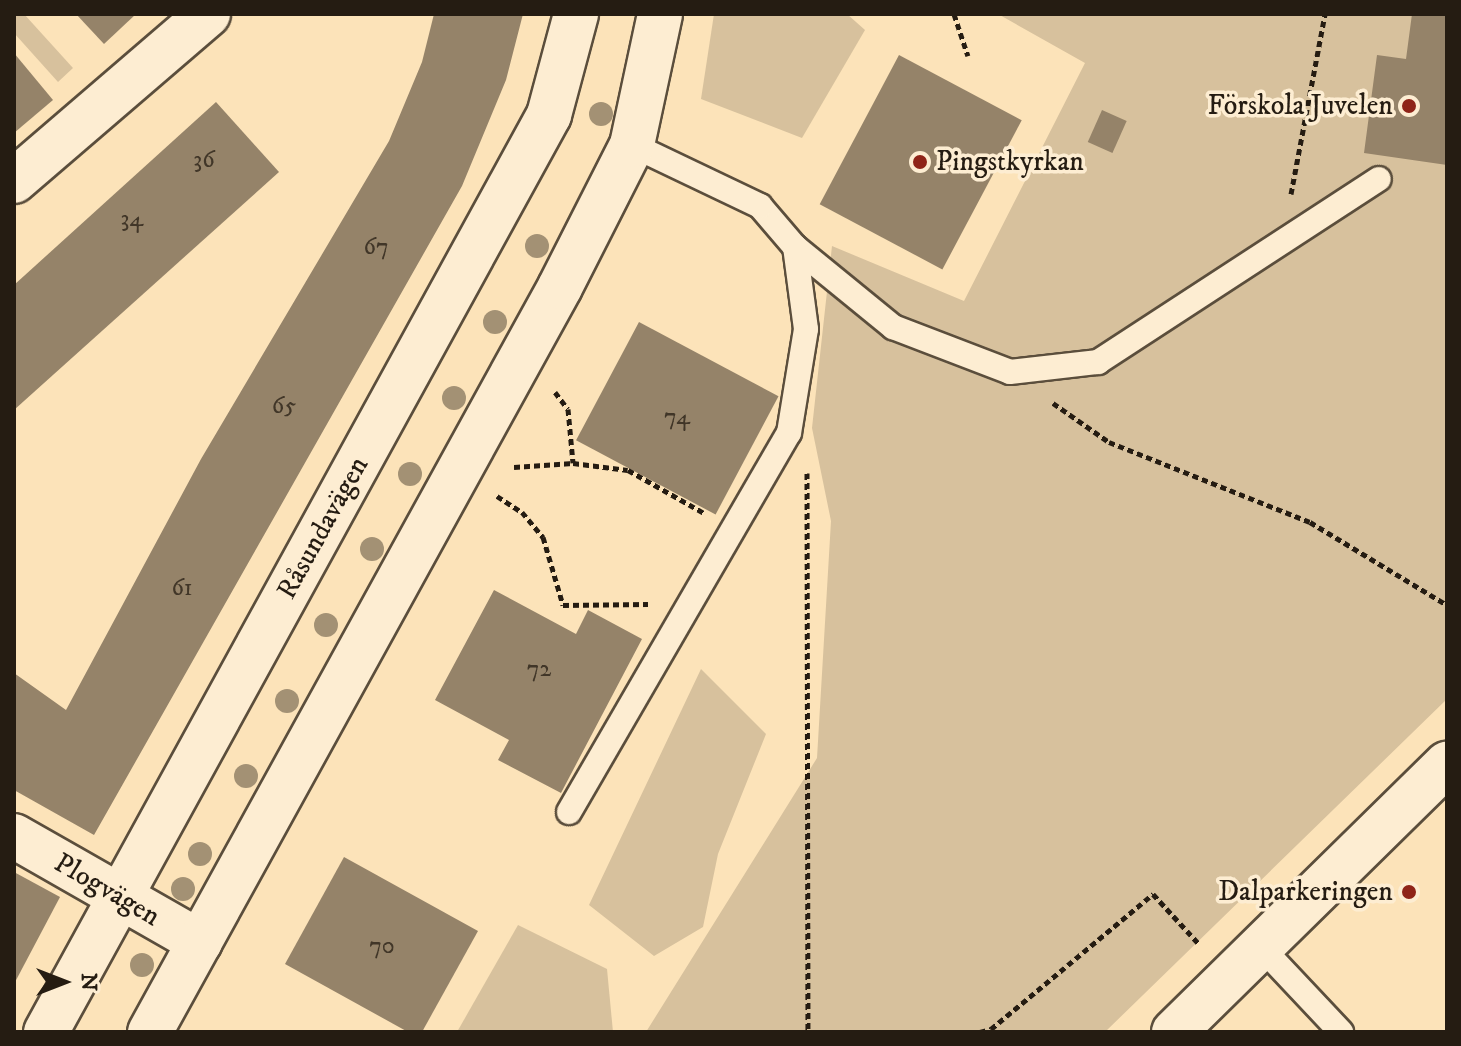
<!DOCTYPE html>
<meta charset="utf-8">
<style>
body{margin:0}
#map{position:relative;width:1461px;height:1046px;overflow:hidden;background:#fce3b9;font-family:"IM FELL DW Pica",serif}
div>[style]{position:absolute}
.green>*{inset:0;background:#d7c19d}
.building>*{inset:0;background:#958369;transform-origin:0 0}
.path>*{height:5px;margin-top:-2.5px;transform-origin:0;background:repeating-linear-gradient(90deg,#251c12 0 6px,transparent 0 10px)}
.roads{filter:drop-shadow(2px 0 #5b4e3c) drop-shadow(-2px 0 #5b4e3c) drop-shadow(0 2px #5b4e3c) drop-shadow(0 -2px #5b4e3c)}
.lane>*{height:24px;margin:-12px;padding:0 12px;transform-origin:12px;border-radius:12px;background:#fdedd2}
.street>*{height:44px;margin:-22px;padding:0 22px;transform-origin:22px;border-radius:22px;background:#fdedd2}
.secondary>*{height:44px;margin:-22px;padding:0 22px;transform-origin:22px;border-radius:22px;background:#fdedd2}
.trees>*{width:24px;height:24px;margin:-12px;border-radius:50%;background:#a39174}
.dots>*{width:22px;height:22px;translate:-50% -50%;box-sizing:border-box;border:4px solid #fdedd2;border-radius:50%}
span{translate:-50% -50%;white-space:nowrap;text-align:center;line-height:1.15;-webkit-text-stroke:7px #fdedd2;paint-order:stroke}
.number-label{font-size:24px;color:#413628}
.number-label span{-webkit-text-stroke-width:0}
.poi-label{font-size:28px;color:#251c12}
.right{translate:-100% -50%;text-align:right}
.left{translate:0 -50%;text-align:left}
.street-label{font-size:28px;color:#251c12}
.frame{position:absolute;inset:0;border:16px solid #251c12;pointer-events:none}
.north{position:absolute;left:24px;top:942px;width:80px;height:80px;-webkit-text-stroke:6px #fdedd2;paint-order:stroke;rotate:90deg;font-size:22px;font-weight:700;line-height:32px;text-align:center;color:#251c12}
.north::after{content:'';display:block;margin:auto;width:28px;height:36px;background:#251c12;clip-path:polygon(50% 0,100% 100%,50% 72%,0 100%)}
</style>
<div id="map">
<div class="green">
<div style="clip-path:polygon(14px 14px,24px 14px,73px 68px,58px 82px,14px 33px)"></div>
<div style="clip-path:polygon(714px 14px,847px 14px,865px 30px,802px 138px,701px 99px)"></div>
<div style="clip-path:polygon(998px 14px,1447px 14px,1447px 699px,1105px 1032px,646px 1032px,817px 758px,831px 521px,812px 428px,832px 246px,964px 301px,1085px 63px)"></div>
<div style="clip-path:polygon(701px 669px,766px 734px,718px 854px,703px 927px,654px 956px,589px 905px)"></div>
<div style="clip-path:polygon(518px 925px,607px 969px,613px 1032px,457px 1032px)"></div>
</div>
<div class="building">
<div style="clip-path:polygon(76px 14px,136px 14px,104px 44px)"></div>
<div style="clip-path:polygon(434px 14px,523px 14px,506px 80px,462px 186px,94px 835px,14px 790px,14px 673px,66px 710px,201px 459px,389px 141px,422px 62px)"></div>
<div style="clip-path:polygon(1412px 14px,1447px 14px,1447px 165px,1364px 153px,1377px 55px,1406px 59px)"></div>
<div style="clip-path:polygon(14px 53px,53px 100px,14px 133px)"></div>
<div style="left:899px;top:55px;width:139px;height:169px;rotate:28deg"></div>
<div style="clip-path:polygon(216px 102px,279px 172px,14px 410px,14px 285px)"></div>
<div style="left:1102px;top:110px;width:27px;height:35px;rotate:24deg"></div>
<div style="left:639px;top:322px;width:158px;height:134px;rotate:28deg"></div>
<div style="clip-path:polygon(494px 590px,576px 634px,588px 610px,642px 639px,561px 793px,498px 760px,509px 740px,435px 700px)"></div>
<div style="clip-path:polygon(344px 857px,478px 931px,422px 1032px,408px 1032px,285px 964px)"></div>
<div style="clip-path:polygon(14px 872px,60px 897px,14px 984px)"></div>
</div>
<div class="path">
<div style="left:954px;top:14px;width:44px;rotate:71.6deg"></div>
<div style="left:1291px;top:194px;width:183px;rotate:-79.3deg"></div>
<div style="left:555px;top:392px;width:21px;rotate:53deg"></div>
<div style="left:568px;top:409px;width:54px;rotate:84.7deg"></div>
<div style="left:1053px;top:403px;width:68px;rotate:34.9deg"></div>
<div style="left:1109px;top:442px;width:216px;rotate:21.7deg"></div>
<div style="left:1310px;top:522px;width:160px;rotate:31.2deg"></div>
<div style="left:514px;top:467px;width:59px;rotate:-3.9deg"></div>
<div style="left:573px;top:463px;width:55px;rotate:7.3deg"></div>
<div style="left:628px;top:470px;width:87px;rotate:29.5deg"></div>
<div style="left:807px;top:473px;width:559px;rotate:89.9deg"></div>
<div style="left:497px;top:496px;width:30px;rotate:33deg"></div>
<div style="left:522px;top:512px;width:33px;rotate:50deg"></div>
<div style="left:543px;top:537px;width:71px;rotate:73.6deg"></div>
<div style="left:563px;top:605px;width:85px;rotate:-0.7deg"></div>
<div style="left:980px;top:1032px;width:11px;rotate:-15deg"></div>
<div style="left:991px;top:1029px;width:211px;rotate:-39.8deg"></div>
<div style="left:1153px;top:894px;width:68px;rotate:47.4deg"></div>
</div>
<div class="roads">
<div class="lane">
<div style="left:795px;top:247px;width:127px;rotate:39.2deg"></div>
<div style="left:893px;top:327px;width:125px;rotate:21deg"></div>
<div style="left:1010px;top:372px;width:89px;rotate:-6.5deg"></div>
<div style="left:1098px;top:362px;width:335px;rotate:-33.1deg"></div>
<div style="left:569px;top:812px;width:438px;rotate:-59.9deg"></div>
<div style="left:789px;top:433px;width:105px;rotate:-80.7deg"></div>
<div style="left:806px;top:329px;width:83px;rotate:-97.6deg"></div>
<div style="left:795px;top:247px;width:54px;rotate:-130.5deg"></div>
<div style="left:760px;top:206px;width:142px;rotate:-154.5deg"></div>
<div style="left:1261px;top:947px;width:117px;rotate:46.7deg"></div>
</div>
<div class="street">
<div style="left:14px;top:181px;width:256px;rotate:-40.7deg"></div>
<div style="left:14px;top:836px;width:214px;rotate:29.7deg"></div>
<div style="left:1174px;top:1032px;width:383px;rotate:-44.5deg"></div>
</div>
<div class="secondary">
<div style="left:46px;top:1032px;width:1046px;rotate:-61.25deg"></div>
<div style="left:549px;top:115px;width:105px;rotate:-75deg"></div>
<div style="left:150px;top:1032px;width:850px;rotate:-61.17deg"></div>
<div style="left:560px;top:287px;width:159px;rotate:-63.1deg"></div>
<div style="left:632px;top:145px;width:134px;rotate:-77.9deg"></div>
</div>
</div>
<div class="trees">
<div style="left:601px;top:114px"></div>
<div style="left:537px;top:246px"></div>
<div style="left:495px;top:322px"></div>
<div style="left:454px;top:398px"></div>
<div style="left:410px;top:474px"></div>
<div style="left:372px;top:549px"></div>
<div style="left:326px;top:625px"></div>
<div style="left:287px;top:701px"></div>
<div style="left:246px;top:776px"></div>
<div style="left:200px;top:854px"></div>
<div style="left:183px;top:889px"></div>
<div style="left:142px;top:965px"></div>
</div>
<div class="dots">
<div style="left:1409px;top:106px;background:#8f2418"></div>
<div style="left:920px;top:162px;background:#8f2418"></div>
<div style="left:1409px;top:892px;background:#8f2418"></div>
</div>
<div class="number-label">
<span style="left:204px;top:161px">36</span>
<span style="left:132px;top:220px">34</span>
<span style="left:376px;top:248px">67</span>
<span style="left:284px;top:407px">65</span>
<span style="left:677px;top:418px">74</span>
<span style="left:182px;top:589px">61</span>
<span style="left:539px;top:670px">72</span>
<span style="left:382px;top:947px">70</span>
</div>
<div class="poi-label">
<span class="right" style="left:1393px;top:106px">Förskola Juvelen</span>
<span class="left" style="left:936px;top:162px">Pingstkyrkan</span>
<span class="right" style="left:1393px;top:892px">Dalparkeringen</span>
</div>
<div class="street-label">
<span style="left:323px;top:528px;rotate:-61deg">Råsundavägen</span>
<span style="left:107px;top:890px;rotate:30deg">Plogvägen</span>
</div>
<div class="frame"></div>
<div class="north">N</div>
</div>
